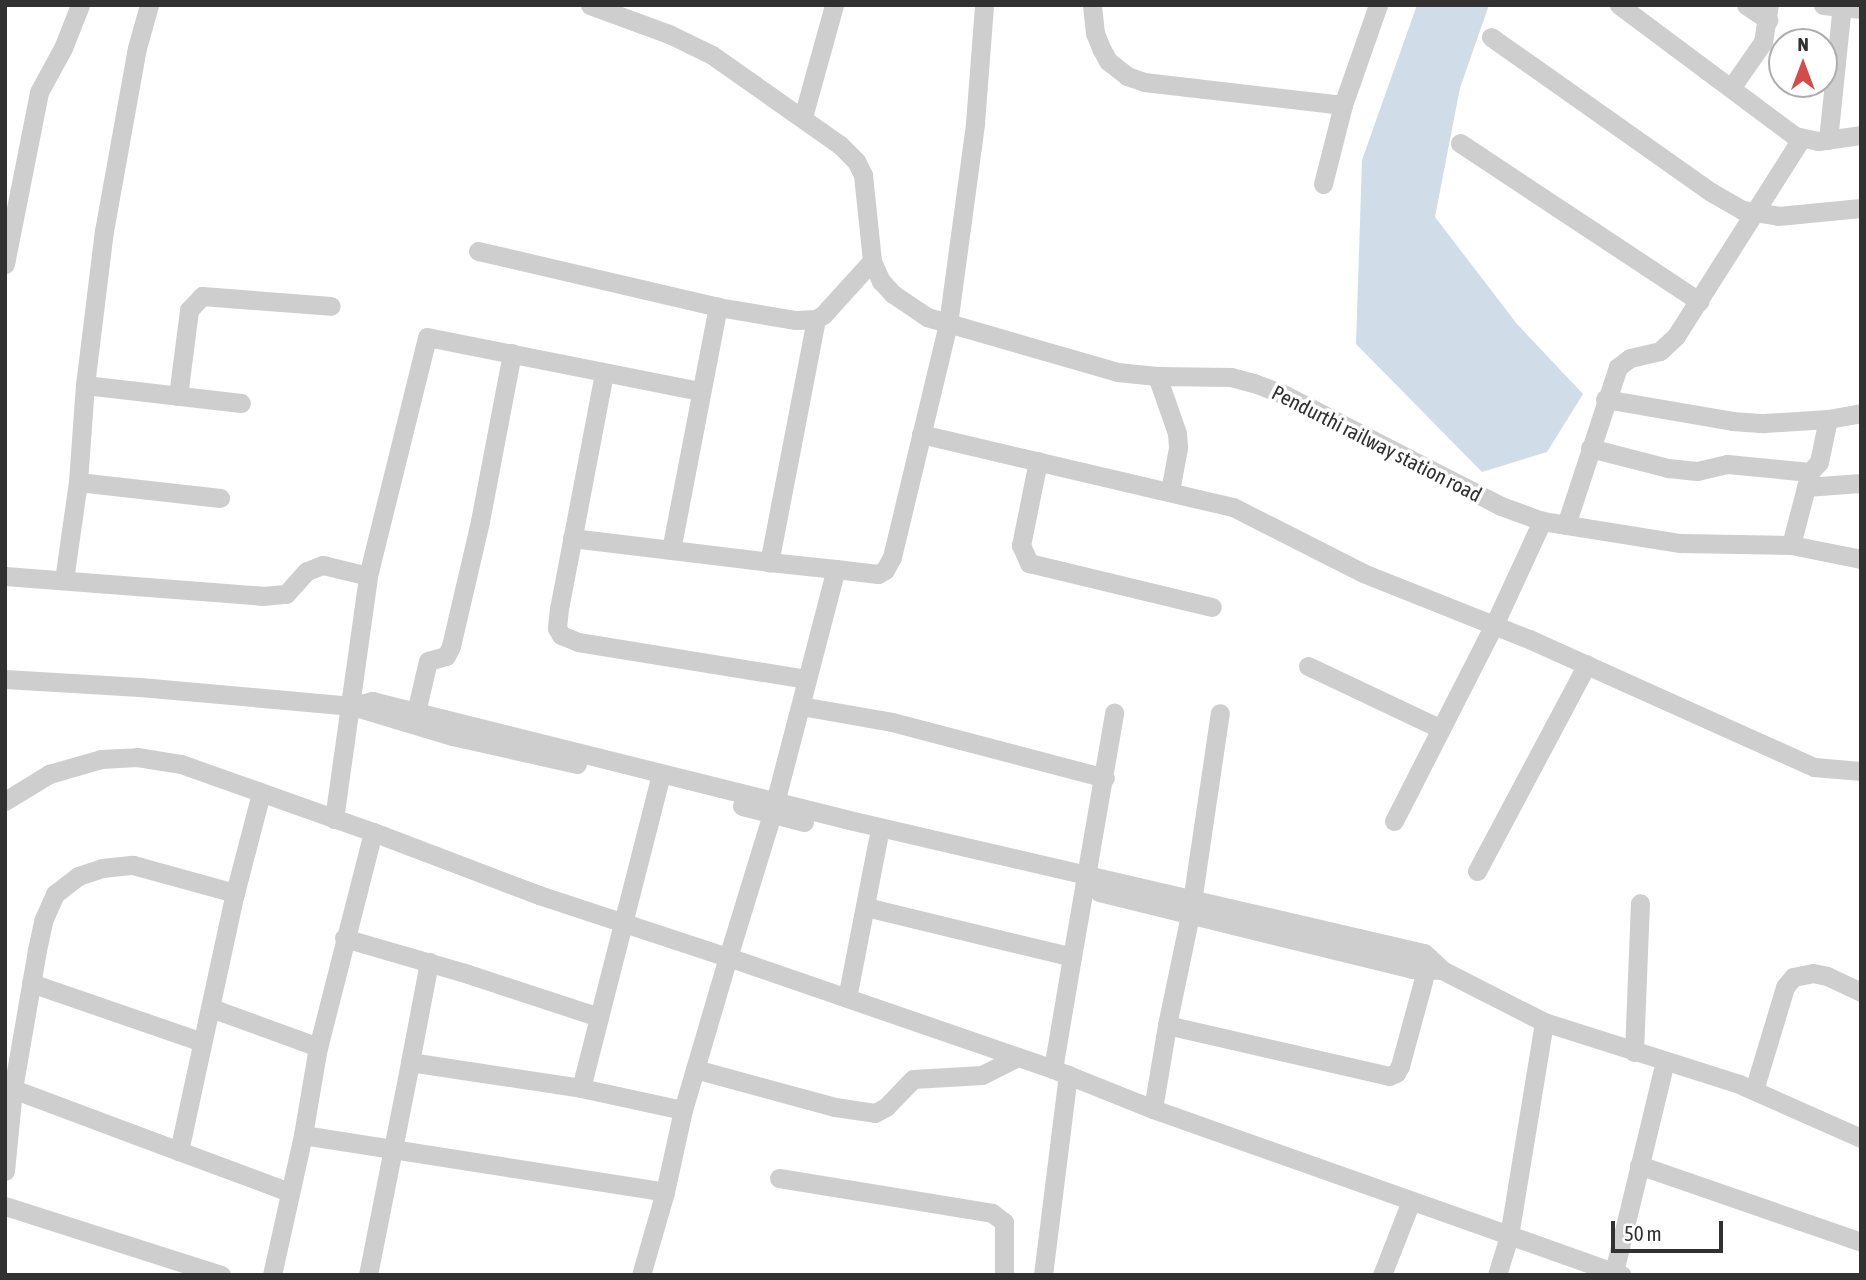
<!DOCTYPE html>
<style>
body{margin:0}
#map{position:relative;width:1866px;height:1280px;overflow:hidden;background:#fff;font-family:"Asap Condensed",sans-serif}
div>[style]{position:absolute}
.water>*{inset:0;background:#d0dde9}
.minor>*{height:19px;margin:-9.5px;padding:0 9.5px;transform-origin:9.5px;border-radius:9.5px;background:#cecece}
span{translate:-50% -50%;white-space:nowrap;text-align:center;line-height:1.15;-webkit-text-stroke:7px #fff;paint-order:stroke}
.street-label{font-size:21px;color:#313131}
.frame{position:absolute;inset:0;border:7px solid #313131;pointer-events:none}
.north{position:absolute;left:1768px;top:28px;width:70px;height:70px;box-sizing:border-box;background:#fff;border:2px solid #adadad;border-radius:50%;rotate:0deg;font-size:19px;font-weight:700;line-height:28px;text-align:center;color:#313131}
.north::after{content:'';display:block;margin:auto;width:24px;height:32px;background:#d14c4a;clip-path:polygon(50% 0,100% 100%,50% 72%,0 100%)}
.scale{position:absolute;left:1611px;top:1221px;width:112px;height:32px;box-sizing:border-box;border:4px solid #313131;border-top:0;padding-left:9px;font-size:21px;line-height:24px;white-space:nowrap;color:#313131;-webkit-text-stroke:5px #fff;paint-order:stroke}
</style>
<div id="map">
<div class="water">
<div style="clip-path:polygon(1417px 5px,1489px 5px,1460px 88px,1435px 217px,1517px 324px,1583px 394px,1547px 452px,1482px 472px,1356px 344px,1362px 160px)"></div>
</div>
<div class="minor">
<div style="left:590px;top:5px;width:84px;rotate:20.2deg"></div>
<div style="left:669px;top:34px;width:48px;rotate:26deg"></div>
<div style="left:712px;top:55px;width:156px;rotate:35.1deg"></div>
<div style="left:840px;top:145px;width:23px;rotate:45deg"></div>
<div style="left:856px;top:161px;width:16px;rotate:63deg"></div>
<div style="left:863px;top:175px;width:86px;rotate:84deg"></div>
<div style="left:872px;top:261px;width:22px;rotate:66deg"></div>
<div style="left:881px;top:281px;width:18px;rotate:47deg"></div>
<div style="left:893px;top:294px;width:41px;rotate:34.1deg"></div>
<div style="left:927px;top:317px;width:198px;rotate:16.1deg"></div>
<div style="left:1117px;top:372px;width:40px;rotate:5.7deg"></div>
<div style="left:1157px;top:376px;width:74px;rotate:0.8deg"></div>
<div style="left:1231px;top:377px;width:24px;rotate:15deg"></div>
<div style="left:1254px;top:383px;width:31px;rotate:21deg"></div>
<div style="left:1283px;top:394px;width:245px;rotate:27.2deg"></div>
<div style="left:1501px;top:506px;width:44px;rotate:20.1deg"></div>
<div style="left:1542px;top:521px;width:140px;rotate:9.1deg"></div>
<div style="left:1680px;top:543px;width:111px;rotate:1deg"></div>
<div style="left:1791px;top:545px;width:71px;rotate:11.3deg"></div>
<div style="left:1092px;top:5px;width:28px;rotate:84deg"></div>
<div style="left:1095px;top:33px;width:18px;rotate:68deg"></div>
<div style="left:1102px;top:50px;width:13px;rotate:61deg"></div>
<div style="left:1108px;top:61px;width:24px;rotate:38deg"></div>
<div style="left:1127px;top:76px;width:18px;rotate:19deg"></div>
<div style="left:1144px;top:82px;width:200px;rotate:6.6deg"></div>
<div style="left:1619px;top:5px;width:219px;rotate:36.7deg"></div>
<div style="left:1795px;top:136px;width:24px;rotate:12deg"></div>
<div style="left:1818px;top:141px;width:43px;rotate:-7.9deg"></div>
<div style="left:1746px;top:5px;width:27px;rotate:34deg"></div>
<div style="left:1823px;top:5px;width:38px;rotate:6deg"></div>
<div style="left:1491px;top:37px;width:269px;rotate:35.2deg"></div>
<div style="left:1711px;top:192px;width:36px;rotate:30deg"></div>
<div style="left:1742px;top:210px;width:36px;rotate:9deg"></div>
<div style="left:1778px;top:216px;width:83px;rotate:-5.5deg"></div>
<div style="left:1731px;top:88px;width:56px;rotate:-55.2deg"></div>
<div style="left:1763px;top:42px;width:37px;rotate:-81deg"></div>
<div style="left:803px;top:117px;width:116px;rotate:-74.5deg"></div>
<div style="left:1828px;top:140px;width:136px;rotate:-84.1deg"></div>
<div style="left:1460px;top:143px;width:287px;rotate:33.5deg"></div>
<div style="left:1323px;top:184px;width:81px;rotate:-75.8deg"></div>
<div style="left:1343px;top:105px;width:106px;rotate:-70.7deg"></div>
<div style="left:478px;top:251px;width:246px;rotate:13.1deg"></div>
<div style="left:718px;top:307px;width:79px;rotate:9.5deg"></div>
<div style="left:796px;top:320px;width:20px;rotate:-3deg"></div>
<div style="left:816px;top:319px;width:8px;rotate:-30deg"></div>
<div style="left:823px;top:315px;width:73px;rotate:-47.8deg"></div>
<div style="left:5px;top:264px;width:175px;rotate:-78.8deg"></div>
<div style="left:39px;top:92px;width:50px;rotate:-61.4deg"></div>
<div style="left:63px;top:48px;width:46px;rotate:-68.4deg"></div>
<div style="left:816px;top:319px;width:248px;rotate:100.9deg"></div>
<div style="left:769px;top:562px;width:67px;rotate:6deg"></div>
<div style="left:604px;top:373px;width:239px;rotate:100.8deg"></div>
<div style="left:559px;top:608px;width:20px;rotate:96deg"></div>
<div style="left:557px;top:628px;width:8px;rotate:60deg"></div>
<div style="left:561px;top:635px;width:18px;rotate:22deg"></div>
<div style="left:578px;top:642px;width:232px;rotate:9.2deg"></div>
<div style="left:1157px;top:376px;width:60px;rotate:70.7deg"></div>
<div style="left:1177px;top:433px;width:15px;rotate:86deg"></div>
<div style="left:1178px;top:448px;width:44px;rotate:100.5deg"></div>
<div style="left:85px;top:385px;width:157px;rotate:6.6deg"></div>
<div style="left:178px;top:396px;width:87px;rotate:-82.7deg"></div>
<div style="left:189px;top:310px;width:19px;rotate:-47deg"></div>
<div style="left:202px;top:296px;width:129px;rotate:4.4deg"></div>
<div style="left:1605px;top:399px;width:129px;rotate:9.8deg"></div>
<div style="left:1732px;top:421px;width:32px;rotate:4deg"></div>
<div style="left:1764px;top:423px;width:64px;rotate:-3.6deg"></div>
<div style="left:921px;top:434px;width:320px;rotate:13.2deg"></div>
<div style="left:1233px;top:507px;width:146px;rotate:26.9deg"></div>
<div style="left:1363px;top:573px;width:179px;rotate:21.7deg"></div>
<div style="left:1529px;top:639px;width:312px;rotate:24.2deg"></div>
<div style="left:1814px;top:767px;width:47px;rotate:4.9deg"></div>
<div style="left:1590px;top:448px;width:81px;rotate:14.4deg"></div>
<div style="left:1668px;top:468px;width:29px;rotate:6deg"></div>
<div style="left:1697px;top:471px;width:31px;rotate:-13deg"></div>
<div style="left:1727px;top:464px;width:83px;rotate:5.5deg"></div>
<div style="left:1810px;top:472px;width:13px;rotate:-48deg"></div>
<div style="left:1819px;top:462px;width:44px;rotate:-78.2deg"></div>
<div style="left:1828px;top:419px;width:34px;rotate:-10deg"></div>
<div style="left:1038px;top:461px;width:86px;rotate:101.4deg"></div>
<div style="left:1021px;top:545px;width:20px;rotate:66deg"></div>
<div style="left:1029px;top:563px;width:188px;rotate:13.5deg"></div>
<div style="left:78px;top:482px;width:143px;rotate:6.4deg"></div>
<div style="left:1806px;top:487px;width:55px;rotate:-4.2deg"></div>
<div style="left:1566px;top:525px;width:166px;rotate:-71.8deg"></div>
<div style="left:1618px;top:367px;width:15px;rotate:-37deg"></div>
<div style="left:1630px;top:358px;width:31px;rotate:-13deg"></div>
<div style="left:1660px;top:351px;width:22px;rotate:-43deg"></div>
<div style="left:1676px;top:336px;width:233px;rotate:-57.6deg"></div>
<div style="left:572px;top:538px;width:198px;rotate:6.9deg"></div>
<div style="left:1791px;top:545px;width:75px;rotate:-75.4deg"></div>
<div style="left:671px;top:550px;width:248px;rotate:-79.1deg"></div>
<div style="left:5px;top:576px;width:258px;rotate:4.4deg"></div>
<div style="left:262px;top:596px;width:24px;rotate:-5deg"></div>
<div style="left:286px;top:594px;width:31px;rotate:-48deg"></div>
<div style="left:307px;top:571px;width:17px;rotate:-21deg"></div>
<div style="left:323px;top:565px;width:46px;rotate:13.7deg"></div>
<div style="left:64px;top:580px;width:99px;rotate:-81.9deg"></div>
<div style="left:78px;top:482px;width:97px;rotate:-85.9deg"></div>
<div style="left:85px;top:385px;width:155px;rotate:-83deg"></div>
<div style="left:104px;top:231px;width:186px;rotate:-79.8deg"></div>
<div style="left:137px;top:48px;width:45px;rotate:-74.4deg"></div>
<div style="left:1308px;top:666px;width:147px;rotate:25.3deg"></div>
<div style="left:5px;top:679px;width:135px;rotate:3.4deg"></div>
<div style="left:140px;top:687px;width:213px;rotate:5.1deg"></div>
<div style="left:352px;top:706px;width:104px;rotate:16.7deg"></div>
<div style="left:452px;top:736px;width:128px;rotate:12.6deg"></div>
<div style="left:352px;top:706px;width:21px;rotate:-14deg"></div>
<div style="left:372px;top:701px;width:487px;rotate:14deg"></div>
<div style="left:845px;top:819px;width:594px;rotate:13.03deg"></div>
<div style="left:1424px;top:953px;width:25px;rotate:43deg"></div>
<div style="left:1442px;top:970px;width:114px;rotate:27deg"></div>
<div style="left:1544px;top:1022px;width:205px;rotate:17.6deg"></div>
<div style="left:1739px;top:1084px;width:133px;rotate:23.9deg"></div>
<div style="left:801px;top:706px;width:92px;rotate:10deg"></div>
<div style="left:892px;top:722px;width:220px;rotate:14.7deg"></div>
<div style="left:416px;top:712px;width:52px;rotate:-76.8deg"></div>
<div style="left:428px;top:661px;width:19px;rotate:-16deg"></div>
<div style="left:446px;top:656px;width:11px;rotate:-63deg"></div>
<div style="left:451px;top:646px;width:128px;rotate:-76.9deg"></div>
<div style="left:480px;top:521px;width:171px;rotate:-79.2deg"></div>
<div style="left:5px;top:801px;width:52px;rotate:-31.5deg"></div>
<div style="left:49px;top:774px;width:54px;rotate:-16.1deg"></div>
<div style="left:101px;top:759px;width:36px;rotate:-3deg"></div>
<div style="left:137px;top:757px;width:45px;rotate:9deg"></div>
<div style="left:181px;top:764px;width:204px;rotate:19.5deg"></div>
<div style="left:373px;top:832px;width:222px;rotate:104.3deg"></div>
<div style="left:742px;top:806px;width:64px;rotate:14.5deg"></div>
<div style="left:334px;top:819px;width:245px;rotate:-82deg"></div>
<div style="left:368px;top:576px;width:246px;rotate:-76.1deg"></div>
<div style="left:427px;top:337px;width:278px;rotate:11.2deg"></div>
<div style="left:1394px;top:821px;width:220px;rotate:-63deg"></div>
<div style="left:1494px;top:625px;width:115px;rotate:-65.2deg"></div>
<div style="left:373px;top:832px;width:178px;rotate:20.8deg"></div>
<div style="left:539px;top:895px;width:199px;rotate:18.2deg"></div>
<div style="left:728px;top:957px;width:150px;rotate:-72.9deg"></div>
<div style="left:772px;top:814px;width:253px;rotate:-75.4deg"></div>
<div style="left:836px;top:569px;width:42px;rotate:6.8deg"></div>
<div style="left:878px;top:574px;width:8px;rotate:-30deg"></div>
<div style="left:885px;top:570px;width:15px;rotate:-62deg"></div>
<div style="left:892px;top:557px;width:240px;rotate:-76.5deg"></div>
<div style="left:948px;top:324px;width:203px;rotate:-82.3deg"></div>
<div style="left:975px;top:123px;width:118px;rotate:-85.6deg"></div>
<div style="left:1477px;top:871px;width:234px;rotate:-62deg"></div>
<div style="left:1099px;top:892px;width:322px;rotate:13.8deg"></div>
<div style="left:1412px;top:969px;width:30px;rotate:2deg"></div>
<div style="left:866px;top:907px;width:212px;rotate:13.6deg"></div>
<div style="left:1072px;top:957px;width:248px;rotate:-80.2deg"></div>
<div style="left:344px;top:938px;width:129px;rotate:16.2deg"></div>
<div style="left:468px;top:974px;width:138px;rotate:18.2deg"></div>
<div style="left:31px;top:983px;width:181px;rotate:19deg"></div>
<div style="left:847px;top:998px;width:162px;rotate:-79deg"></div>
<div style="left:211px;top:1008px;width:114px;rotate:20deg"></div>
<div style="left:318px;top:1047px;width:89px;rotate:99.7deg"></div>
<div style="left:303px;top:1135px;width:366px;rotate:8.9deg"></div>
<div style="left:1167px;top:1025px;width:228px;rotate:12.9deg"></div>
<div style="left:1389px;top:1076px;width:8px;rotate:-23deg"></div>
<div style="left:1396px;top:1073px;width:8px;rotate:-60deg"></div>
<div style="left:1400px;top:1066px;width:99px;rotate:-74.8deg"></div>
<div style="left:1634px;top:1052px;width:149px;rotate:-87.7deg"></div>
<div style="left:410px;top:1062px;width:102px;rotate:-79.2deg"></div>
<div style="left:695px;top:1069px;width:145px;rotate:15.2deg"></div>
<div style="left:835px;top:1107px;width:40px;rotate:8.5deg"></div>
<div style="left:875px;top:1113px;width:13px;rotate:-29deg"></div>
<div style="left:886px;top:1107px;width:39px;rotate:-46deg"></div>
<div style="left:913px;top:1079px;width:69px;rotate:-3.3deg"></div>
<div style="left:982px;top:1075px;width:40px;rotate:-26.6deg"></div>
<div style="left:1053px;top:1069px;width:108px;rotate:21.8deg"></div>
<div style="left:1153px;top:1109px;width:497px;rotate:19.5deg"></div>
<div style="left:581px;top:1088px;width:316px;rotate:-75.7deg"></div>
<div style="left:13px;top:1089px;width:177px;rotate:20.5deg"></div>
<div style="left:179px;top:1151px;width:264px;rotate:-77.8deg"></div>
<div style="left:235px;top:893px;width:103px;rotate:-75.4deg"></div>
<div style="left:1754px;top:1090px;width:108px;rotate:-73.2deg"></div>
<div style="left:1785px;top:987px;width:13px;rotate:-51deg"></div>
<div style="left:1793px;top:977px;width:20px;rotate:-11deg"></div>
<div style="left:1813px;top:973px;width:14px;rotate:12deg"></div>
<div style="left:1827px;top:976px;width:38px;rotate:25deg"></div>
<div style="left:1153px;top:1109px;width:85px;rotate:-80.5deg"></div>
<div style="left:1167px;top:1025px;width:112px;rotate:-78.2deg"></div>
<div style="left:1190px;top:915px;width:204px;rotate:-81.6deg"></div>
<div style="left:683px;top:1110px;width:159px;rotate:-73.6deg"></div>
<div style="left:728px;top:957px;width:344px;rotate:19deg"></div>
<div style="left:1053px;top:1069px;width:114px;rotate:-80.4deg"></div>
<div style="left:179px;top:1151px;width:117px;rotate:20.4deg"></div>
<div style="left:1639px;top:1165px;width:235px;rotate:19.1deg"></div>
<div style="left:5px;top:1171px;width:82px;rotate:-84.4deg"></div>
<div style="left:13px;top:1089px;width:141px;rotate:-80.2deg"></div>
<div style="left:37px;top:950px;width:30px;rotate:-78deg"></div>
<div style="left:43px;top:921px;width:30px;rotate:-66deg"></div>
<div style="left:55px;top:894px;width:29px;rotate:-38deg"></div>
<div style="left:78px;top:876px;width:25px;rotate:-18deg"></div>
<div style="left:102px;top:868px;width:31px;rotate:-6deg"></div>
<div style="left:133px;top:865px;width:106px;rotate:15.4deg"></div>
<div style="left:779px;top:1178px;width:216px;rotate:9.3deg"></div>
<div style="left:992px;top:1213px;width:15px;rotate:37deg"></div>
<div style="left:1004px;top:1222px;width:53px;rotate:90deg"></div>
<div style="left:5px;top:1206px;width:227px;rotate:17.7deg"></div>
<div style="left:1614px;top:1272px;width:217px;rotate:-76.4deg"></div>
<div style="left:272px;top:1275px;width:143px;rotate:-77.5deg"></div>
<div style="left:368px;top:1275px;width:217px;rotate:-78.8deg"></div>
<div style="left:410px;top:1062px;width:173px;rotate:8.6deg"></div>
<div style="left:581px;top:1088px;width:104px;rotate:12.2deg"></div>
<div style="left:683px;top:1110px;width:84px;rotate:102.4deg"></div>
<div style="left:665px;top:1192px;width:86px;rotate:106.1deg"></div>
<div style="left:1043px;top:1275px;width:202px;rotate:-82.9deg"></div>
<div style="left:1382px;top:1275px;width:79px;rotate:-68.6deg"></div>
<div style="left:1497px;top:1275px;width:41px;rotate:-72.9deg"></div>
<div style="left:1509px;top:1236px;width:217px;rotate:-80.7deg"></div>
</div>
<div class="street-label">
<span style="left:1377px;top:443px;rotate:27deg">Pendurthi railway station road</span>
</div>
<div class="frame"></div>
<div class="north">N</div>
<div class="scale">50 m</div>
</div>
